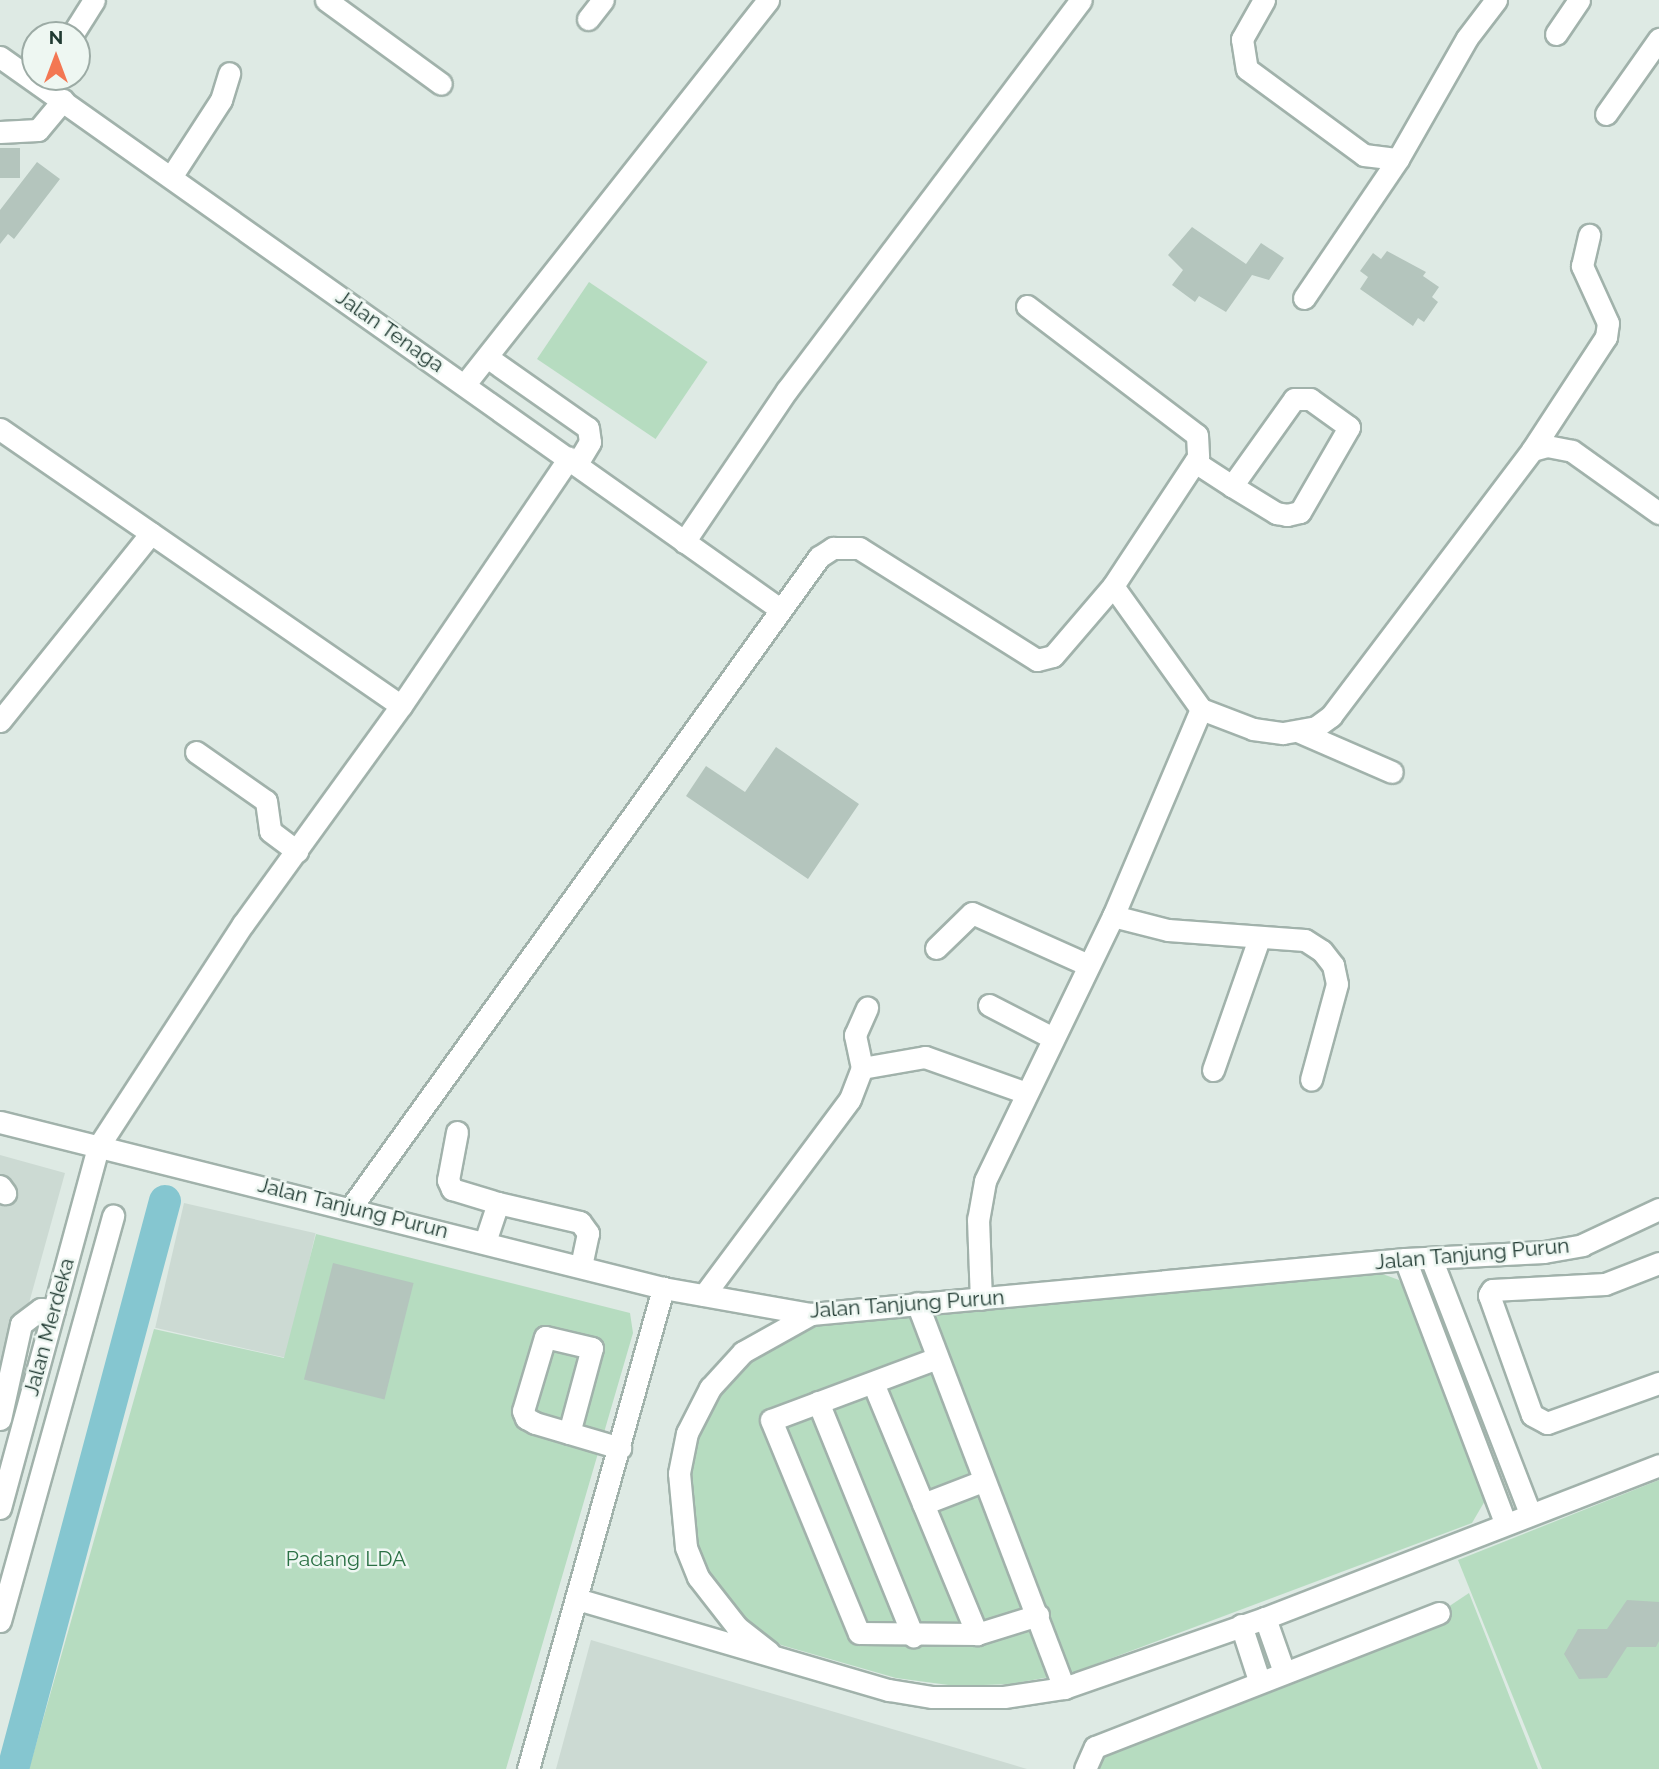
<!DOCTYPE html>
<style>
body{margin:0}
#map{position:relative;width:1659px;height:1769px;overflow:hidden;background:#deeae4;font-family:Raleway,sans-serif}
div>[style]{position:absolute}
.built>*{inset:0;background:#ccdad3;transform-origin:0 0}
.green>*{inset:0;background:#b6dcc0;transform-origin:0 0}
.river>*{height:32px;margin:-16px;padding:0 16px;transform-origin:16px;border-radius:16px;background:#85c6d0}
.building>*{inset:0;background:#b4c5bd;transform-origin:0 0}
.roads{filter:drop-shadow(2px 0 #a1b2ab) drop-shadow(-2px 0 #a1b2ab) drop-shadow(0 2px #a1b2ab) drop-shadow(0 -2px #a1b2ab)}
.minor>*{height:21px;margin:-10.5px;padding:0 10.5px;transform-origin:10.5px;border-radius:10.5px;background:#fff}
span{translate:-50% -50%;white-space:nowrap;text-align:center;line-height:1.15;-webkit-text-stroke:5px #eef7f2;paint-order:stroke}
.street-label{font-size:21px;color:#203a32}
.park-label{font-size:21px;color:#2a7044}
.north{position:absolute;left:21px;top:21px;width:70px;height:70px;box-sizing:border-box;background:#eef7f2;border:2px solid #9caba5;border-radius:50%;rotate:0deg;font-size:19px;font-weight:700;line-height:28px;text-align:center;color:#203a32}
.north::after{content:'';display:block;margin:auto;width:24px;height:32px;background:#f37753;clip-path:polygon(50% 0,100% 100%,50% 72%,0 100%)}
</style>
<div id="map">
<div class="built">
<div style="clip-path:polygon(0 1155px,65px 1173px,0 1408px)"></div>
<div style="left:184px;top:1203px;width:135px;height:128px;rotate:13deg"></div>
<div style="clip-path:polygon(591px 1640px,1027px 1769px,556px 1769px)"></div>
</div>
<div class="green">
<div style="left:589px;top:282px;width:143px;height:93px;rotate:34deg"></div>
<div style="clip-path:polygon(316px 1234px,630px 1313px,633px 1333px,506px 1769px,29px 1769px,154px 1329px,284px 1358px)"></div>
<div style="clip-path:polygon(1377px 1272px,1399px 1280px,1417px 1307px,1486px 1499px,1472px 1523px,1072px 1673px,1011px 1684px,956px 1686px,896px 1678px,781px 1645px,744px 1620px,704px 1567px,694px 1541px,687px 1473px,695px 1435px,716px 1393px,746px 1359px,815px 1321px)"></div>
<div style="clip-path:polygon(1659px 1480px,1659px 1769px,1542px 1769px,1458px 1560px)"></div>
<div style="clip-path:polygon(1469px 1593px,1538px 1769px,1084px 1769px,1087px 1761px,1439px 1613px)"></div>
</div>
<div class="river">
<div style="left:13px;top:1769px;width:588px;rotate:-75.02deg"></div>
</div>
<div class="building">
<div style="left:0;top:148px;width:20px;height:30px"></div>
<div style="clip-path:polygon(37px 162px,60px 179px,14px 239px,8px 234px,0 244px,0 210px)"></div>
<div style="clip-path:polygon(1192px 227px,1246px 264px,1261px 243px,1284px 258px,1269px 280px,1252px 275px,1226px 312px,1199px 296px,1195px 302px,1172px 285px,1183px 270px,1168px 255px)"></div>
<div style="clip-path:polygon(1387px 251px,1426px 272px,1423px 276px,1439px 287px,1432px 297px,1438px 302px,1424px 322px,1418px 318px,1413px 326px,1360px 289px,1368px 277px,1360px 271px,1373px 253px,1381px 259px)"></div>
<div style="clip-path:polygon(776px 747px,859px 804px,808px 879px,686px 796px,706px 766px,745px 792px)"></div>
<div style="left:333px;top:1263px;width:83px;height:120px;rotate:14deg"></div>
<div style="clip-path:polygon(1627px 1600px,1659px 1602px,1659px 1641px,1656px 1647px,1627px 1647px,1607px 1678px,1579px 1679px,1564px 1654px,1578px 1629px,1607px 1629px)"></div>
</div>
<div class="roads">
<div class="minor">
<div style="left:326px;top:0;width:142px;rotate:36.1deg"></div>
<div style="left:1264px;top:0;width:45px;rotate:119.4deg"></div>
<div style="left:1242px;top:39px;width:30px;rotate:81deg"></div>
<div style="left:1247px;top:69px;width:145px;rotate:36.3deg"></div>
<div style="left:1364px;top:155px;width:34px;rotate:7deg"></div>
<div style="left:588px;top:19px;width:24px;rotate:-52deg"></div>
<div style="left:1556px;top:34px;width:41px;rotate:-55.9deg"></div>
<div style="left:72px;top:35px;width:41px;rotate:-57.8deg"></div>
<div style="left:0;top:57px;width:952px;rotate:35.29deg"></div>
<div style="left:1606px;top:114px;width:92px;rotate:-54.8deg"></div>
<div style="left:0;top:132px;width:38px;rotate:-3deg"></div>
<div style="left:38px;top:130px;width:39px;rotate:-50deg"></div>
<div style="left:171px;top:177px;width:92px;rotate:-57deg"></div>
<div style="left:221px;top:100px;width:28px;rotate:-73deg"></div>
<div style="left:1304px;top:298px;width:168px;rotate:-55.9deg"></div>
<div style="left:1398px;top:159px;width:139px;rotate:-60.3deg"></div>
<div style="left:1467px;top:38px;width:48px;rotate:-52.7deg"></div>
<div style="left:1027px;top:306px;width:213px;rotate:37.2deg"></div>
<div style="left:1197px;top:435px;width:22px;rotate:87deg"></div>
<div style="left:1198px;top:457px;width:154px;rotate:123.4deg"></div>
<div style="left:487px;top:357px;width:123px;rotate:35.1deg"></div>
<div style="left:588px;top:428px;width:14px;rotate:82deg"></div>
<div style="left:590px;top:442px;width:26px;rotate:121deg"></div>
<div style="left:465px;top:384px;width:489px;rotate:-51.7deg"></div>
<div style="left:0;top:429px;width:487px;rotate:34.6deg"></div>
<div style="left:1532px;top:450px;width:135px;rotate:-56.8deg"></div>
<div style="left:1606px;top:337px;width:14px;rotate:-82deg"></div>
<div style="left:1608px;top:323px;width:63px;rotate:-114.5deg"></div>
<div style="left:1582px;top:266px;width:32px;rotate:-77deg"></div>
<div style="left:1195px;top:462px;width:44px;rotate:33deg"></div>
<div style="left:1232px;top:486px;width:52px;rotate:31.5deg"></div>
<div style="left:1276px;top:513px;width:11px;rotate:10deg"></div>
<div style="left:1287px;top:515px;width:13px;rotate:-13deg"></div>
<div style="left:1300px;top:512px;width:98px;rotate:-60deg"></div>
<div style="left:1349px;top:427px;width:48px;rotate:-144.3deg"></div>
<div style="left:1310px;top:399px;width:16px;rotate:180deg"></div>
<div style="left:1294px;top:399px;width:107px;rotate:125.5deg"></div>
<div style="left:684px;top:542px;width:184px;rotate:-55.9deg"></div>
<div style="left:787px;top:390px;width:488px;rotate:-53deg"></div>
<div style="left:1201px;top:709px;width:56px;rotate:21deg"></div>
<div style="left:1253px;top:729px;width:30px;rotate:8deg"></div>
<div style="left:1283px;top:733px;width:34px;rotate:-10deg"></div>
<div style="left:1316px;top:727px;width:19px;rotate:-36deg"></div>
<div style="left:1331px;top:716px;width:333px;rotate:-52.9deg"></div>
<div style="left:1532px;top:450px;width:16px;rotate:-15deg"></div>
<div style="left:1547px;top:446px;width:25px;rotate:11deg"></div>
<div style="left:1572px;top:451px;width:107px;rotate:35.5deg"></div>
<div style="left:0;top:721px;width:241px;rotate:-51.2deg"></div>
<div style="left:1300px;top:732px;width:100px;rotate:23.5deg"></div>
<div style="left:196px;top:752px;width:85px;rotate:35deg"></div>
<div style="left:266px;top:801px;width:30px;rotate:82deg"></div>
<div style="left:270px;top:831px;width:34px;rotate:37deg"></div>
<div style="left:1113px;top:916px;width:57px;rotate:14.3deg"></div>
<div style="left:1168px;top:930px;width:137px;rotate:4.2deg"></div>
<div style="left:1305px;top:940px;width:20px;rotate:33deg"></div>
<div style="left:1322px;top:951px;width:18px;rotate:52deg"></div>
<div style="left:1333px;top:965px;width:19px;rotate:78deg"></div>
<div style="left:1337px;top:984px;width:99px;rotate:105.2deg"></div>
<div style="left:936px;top:948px;width:50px;rotate:-44.2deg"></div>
<div style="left:972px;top:913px;width:127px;rotate:24.1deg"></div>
<div style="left:989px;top:1005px;width:70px;rotate:27.3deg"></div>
<div style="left:862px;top:1068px;width:64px;rotate:-9.9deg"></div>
<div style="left:925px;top:1057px;width:105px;rotate:19.5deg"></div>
<div style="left:1213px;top:1070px;width:139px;rotate:-70.7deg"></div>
<div style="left:0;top:1122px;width:683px;rotate:14.06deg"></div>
<div style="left:663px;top:1288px;width:150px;rotate:10deg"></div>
<div style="left:811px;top:1314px;width:597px;rotate:-5.29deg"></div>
<div style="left:1405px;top:1259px;width:139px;rotate:-2.9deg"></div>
<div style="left:1544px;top:1252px;width:39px;rotate:-10deg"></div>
<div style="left:1582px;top:1245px;width:85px;rotate:-25.1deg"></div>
<div style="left:457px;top:1132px;width:49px;rotate:100.6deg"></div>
<div style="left:448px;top:1180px;width:10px;rotate:66deg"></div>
<div style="left:452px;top:1189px;width:48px;rotate:16.9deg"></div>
<div style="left:0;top:1186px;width:9px;rotate:54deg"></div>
<div style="left:352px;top:1206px;width:800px;rotate:-54.26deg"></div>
<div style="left:819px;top:557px;width:17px;rotate:-33deg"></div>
<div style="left:833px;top:548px;width:26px"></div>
<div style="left:859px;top:548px;width:210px;rotate:32.2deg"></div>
<div style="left:1037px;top:660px;width:16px;rotate:-14deg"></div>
<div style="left:1053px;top:656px;width:92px;rotate:-49.4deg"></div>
<div style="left:1113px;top:586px;width:151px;rotate:54.4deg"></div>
<div style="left:1201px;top:709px;width:225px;rotate:113deg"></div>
<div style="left:1113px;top:916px;width:294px;rotate:115.8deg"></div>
<div style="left:985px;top:1181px;width:39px;rotate:100deg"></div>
<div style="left:978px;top:1219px;width:80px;rotate:87.9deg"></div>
<div style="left:485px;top:1242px;width:41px;rotate:-71.6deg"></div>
<div style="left:498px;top:1203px;width:84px;rotate:13deg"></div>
<div style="left:580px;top:1222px;width:14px;rotate:54deg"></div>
<div style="left:588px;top:1233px;width:34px;rotate:102deg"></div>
<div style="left:1431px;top:1258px;width:274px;rotate:68.8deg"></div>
<div style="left:1405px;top:1259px;width:281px;rotate:69.2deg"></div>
<div style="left:1659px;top:1263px;width:58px;rotate:158.7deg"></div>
<div style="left:1605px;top:1284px;width:113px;rotate:177deg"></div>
<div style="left:1492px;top:1290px;width:6px;rotate:121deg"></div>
<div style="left:1489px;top:1295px;width:127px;rotate:70.3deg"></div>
<div style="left:1532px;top:1415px;width:17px;rotate:28deg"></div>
<div style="left:1547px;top:1423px;width:119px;rotate:-19.7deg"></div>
<div style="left:704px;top:1295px;width:244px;rotate:-53.3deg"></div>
<div style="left:850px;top:1099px;width:33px;rotate:-69deg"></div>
<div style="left:862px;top:1068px;width:34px;rotate:-102deg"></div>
<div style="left:855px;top:1035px;width:30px;rotate:-66deg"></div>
<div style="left:917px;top:1303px;width:412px;rotate:69.1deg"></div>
<div style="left:937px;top:1358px;width:177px;rotate:159.5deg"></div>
<div style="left:771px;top:1420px;width:230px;rotate:67.6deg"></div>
<div style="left:859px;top:1633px;width:118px;rotate:0.5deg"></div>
<div style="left:977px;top:1634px;width:64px;rotate:-17.3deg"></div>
<div style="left:873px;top:1383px;width:272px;rotate:67.5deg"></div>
<div style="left:818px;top:1402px;width:253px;rotate:67.9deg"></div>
<div style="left:0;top:1419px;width:97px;rotate:-77.5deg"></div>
<div style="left:21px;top:1324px;width:25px;rotate:-37deg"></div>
<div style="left:41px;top:1309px;width:13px;rotate:4deg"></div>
<div style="left:569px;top:1433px;width:88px;rotate:-74.9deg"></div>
<div style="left:592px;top:1348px;width:48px;rotate:-166.8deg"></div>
<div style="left:545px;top:1337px;width:77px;rotate:106.6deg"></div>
<div style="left:523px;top:1411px;width:8px;rotate:67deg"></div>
<div style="left:526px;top:1418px;width:10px;rotate:29deg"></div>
<div style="left:535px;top:1423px;width:89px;rotate:16.4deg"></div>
<div style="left:923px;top:1504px;width:64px;rotate:-21deg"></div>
<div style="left:0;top:1508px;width:374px;rotate:-74.8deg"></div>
<div style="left:98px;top:1147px;width:266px;rotate:-57deg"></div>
<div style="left:243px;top:924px;width:269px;rotate:-54.1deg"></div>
<div style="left:401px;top:706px;width:300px;rotate:-55.9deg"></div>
<div style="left:577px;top:1599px;width:325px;rotate:16.3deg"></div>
<div style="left:889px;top:1690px;width:44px;rotate:9.2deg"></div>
<div style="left:932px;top:1697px;width:72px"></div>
<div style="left:1004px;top:1697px;width:61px;rotate:-8.5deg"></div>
<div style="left:1064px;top:1688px;width:213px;rotate:-19.2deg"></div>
<div style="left:1265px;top:1618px;width:423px;rotate:-21.2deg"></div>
<div style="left:1265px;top:1618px;width:57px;rotate:70.6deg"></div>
<div style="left:0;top:1621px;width:421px;rotate:-74.4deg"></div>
<div style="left:1241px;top:1625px;width:58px;rotate:71.9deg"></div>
<div style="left:769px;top:1652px;width:41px;rotate:-142deg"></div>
<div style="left:737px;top:1627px;width:63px;rotate:-128deg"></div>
<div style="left:698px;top:1577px;width:32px;rotate:-112deg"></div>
<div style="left:686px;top:1547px;width:74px;rotate:-95.4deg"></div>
<div style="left:679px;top:1473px;width:41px;rotate:-78.7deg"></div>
<div style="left:687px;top:1433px;width:51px;rotate:-62.9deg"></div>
<div style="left:710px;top:1388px;width:49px;rotate:-47.5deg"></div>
<div style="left:743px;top:1352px;width:78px;rotate:-29.2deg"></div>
<div style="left:528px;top:1769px;width:500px;rotate:-74.3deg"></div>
<div style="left:1085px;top:1769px;width:24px;rotate:-66deg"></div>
<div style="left:1095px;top:1747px;width:369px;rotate:-21.3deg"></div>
</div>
</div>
<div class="street-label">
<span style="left:390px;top:331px;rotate:35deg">Jalan Tenaga</span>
<span style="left:353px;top:1208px;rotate:14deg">Jalan Tanjung Purun</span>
<span style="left:1472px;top:1254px;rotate:-5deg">Jalan Tanjung Purun</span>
<span style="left:907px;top:1304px;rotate:-4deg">Jalan Tanjung Purun</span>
<span style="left:49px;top:1327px;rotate:-75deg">Jalan Merdeka</span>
</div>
<div class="park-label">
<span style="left:346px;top:1559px">Padang LDA</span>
</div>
<div class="north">N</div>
</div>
